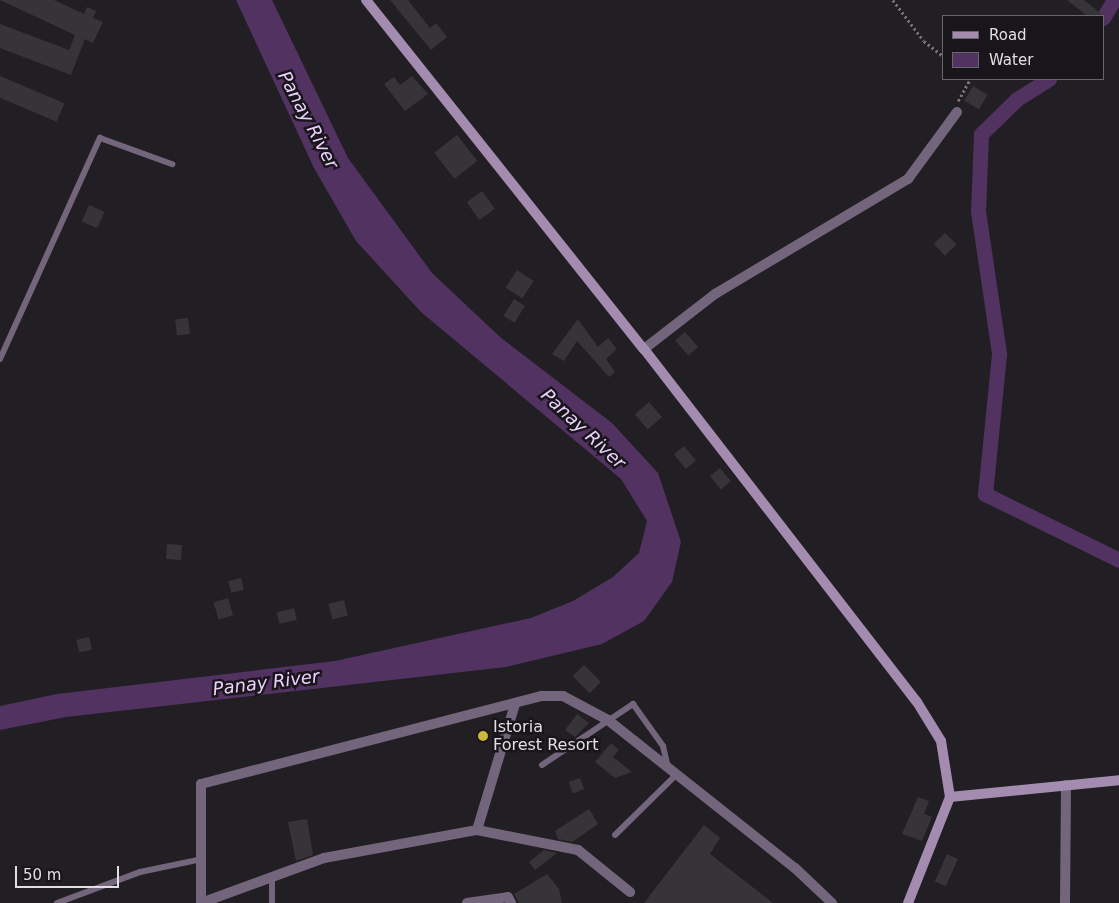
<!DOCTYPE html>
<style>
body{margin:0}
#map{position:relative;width:1119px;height:903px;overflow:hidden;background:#211f23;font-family:"DejaVu Sans",sans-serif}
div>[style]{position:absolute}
.water>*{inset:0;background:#513261}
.canal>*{height:15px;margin:-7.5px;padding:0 7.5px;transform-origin:7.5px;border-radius:7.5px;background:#513261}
.building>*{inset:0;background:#363438;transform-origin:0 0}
.path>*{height:2.5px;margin-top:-1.25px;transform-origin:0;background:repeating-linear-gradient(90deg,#787679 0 2.5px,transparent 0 5px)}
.lane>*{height:6px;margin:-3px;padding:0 3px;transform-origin:3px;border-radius:3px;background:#73657c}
.street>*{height:10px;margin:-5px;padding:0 5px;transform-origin:5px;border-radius:5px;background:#73657c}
.secondary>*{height:10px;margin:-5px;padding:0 5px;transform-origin:5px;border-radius:5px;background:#a38cb0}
.dots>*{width:14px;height:14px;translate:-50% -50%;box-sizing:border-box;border:2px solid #18161a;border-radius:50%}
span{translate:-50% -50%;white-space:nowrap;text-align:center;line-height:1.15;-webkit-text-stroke:5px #18161a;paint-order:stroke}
.poi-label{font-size:16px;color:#e1dfe2}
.left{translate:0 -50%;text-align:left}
.water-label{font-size:18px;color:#ecd0fe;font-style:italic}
.legend{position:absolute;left:942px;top:15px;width:162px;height:65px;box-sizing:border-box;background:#18161a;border:1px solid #68666a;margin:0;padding:6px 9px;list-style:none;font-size:15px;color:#e1dfe2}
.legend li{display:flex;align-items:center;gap:10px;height:25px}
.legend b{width:25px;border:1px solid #68666a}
.scale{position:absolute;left:15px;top:866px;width:104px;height:22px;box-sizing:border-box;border:2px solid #e1dfe2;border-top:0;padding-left:6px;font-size:15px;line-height:18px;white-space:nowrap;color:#e1dfe2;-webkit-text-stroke:4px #18161a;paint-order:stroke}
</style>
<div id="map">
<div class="water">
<div style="clip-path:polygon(236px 0,272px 0,348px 158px,432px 273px,500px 337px,612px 423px,658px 473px,681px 542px,672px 582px,644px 621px,602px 644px,506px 667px,66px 717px,0 730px,0 706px,57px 694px,335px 661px,531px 618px,573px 601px,613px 577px,639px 553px,647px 521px,621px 479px,421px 312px,356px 241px,314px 168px)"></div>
</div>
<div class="canal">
<div style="left:1103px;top:18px;width:21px;rotate:-59deg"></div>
<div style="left:1049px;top:79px;width:39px;rotate:148deg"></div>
<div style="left:1016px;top:100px;width:49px;rotate:135.8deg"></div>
<div style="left:981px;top:134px;width:77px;rotate:92.2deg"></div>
<div style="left:978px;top:211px;width:145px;rotate:81.6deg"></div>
<div style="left:999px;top:354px;width:141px;rotate:95.7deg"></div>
<div style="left:985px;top:494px;width:149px;rotate:26.2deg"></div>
</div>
<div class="building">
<div style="clip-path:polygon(0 0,54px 0,84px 14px,87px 7px,96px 11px,93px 18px,103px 22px,93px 43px,85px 39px,71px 75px,0 48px,0 24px,69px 50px,75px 35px)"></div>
<div style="clip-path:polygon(390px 0,408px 0,430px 28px,436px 23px,447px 37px,431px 50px)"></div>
<div style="clip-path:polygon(1067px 0,1084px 0,1104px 16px,1087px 16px)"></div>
<div style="left:0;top:76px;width:70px;height:20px;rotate:23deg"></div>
<div style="clip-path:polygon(412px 76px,428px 94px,405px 111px,384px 84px,394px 77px,400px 85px)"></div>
<div style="left:973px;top:86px;width:17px;height:17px;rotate:31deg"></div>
<div style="left:457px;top:135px;width:33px;height:29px;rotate:52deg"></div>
<div style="left:482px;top:191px;width:22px;height:19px;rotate:54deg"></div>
<div style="left:89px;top:205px;width:17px;height:18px;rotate:24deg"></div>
<div style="left:945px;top:233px;width:16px;height:16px;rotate:45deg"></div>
<div style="left:517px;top:270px;width:20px;height:21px;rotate:33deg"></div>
<div style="left:514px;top:299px;width:13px;height:20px;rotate:32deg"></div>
<div style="left:188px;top:318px;width:16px;height:13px;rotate:83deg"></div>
<div style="clip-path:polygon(578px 319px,598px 347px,608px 338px,617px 349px,606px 359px,615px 372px,609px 377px,577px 341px,564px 361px,552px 354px)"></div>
<div style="left:685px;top:332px;width:20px;height:13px;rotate:49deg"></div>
<div style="left:649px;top:402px;width:20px;height:19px;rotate:49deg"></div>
<div style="left:684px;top:446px;width:19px;height:13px;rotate:51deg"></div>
<div style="left:720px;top:468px;width:17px;height:13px;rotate:50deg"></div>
<div style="left:167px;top:544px;width:15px;height:15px;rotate:4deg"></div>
<div style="left:241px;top:578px;width:12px;height:13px;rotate:76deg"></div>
<div style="left:228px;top:598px;width:18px;height:15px;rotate:74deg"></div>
<div style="left:344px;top:600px;width:16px;height:16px;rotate:76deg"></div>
<div style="left:294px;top:608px;width:12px;height:18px;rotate:76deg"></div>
<div style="left:89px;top:637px;width:13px;height:13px;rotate:77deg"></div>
<div style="left:584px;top:665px;width:24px;height:16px;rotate:45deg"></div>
<div style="clip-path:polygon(577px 714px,589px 723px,575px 737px,565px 730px)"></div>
<div style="clip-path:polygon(611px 743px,619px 750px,613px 757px,632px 772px,615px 778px,595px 762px)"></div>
<div style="left:580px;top:778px;width:12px;height:12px;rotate:70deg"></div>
<div style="clip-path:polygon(918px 797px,929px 801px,924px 814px,932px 817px,922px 841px,902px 834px)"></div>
<div style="clip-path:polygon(589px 809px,598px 824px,572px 842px,558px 839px,555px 831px)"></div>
<div style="clip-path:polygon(307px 819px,313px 855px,296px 861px,288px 822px)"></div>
<div style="clip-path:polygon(704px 825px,720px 838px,710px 854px,773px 903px,644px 903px)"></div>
<div style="clip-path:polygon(544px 850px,557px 853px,535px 870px,529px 862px)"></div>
<div style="left:947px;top:854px;width:12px;height:30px;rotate:24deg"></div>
<div style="clip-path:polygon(547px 874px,559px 889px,562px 903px,519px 903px,514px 894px)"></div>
</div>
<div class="path">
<div style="left:893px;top:0;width:51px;rotate:52.9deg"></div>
<div style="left:924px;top:41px;width:24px;rotate:38deg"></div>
<div style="left:958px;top:101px;width:25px;rotate:-61deg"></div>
</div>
<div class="lane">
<div style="left:0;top:359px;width:243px;rotate:-65.7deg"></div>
<div style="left:100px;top:138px;width:77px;rotate:19.9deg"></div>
<div style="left:542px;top:765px;width:110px;rotate:-33.8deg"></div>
<div style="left:633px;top:704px;width:52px;rotate:54.5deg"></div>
<div style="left:663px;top:746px;width:22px;rotate:77deg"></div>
<div style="left:615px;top:835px;width:86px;rotate:-44.5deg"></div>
<div style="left:272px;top:877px;width:26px;rotate:90deg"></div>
<div style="left:57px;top:903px;width:89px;rotate:-20.5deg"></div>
<div style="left:140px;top:872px;width:63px;rotate:-11.8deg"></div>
</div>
<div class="street">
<div style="left:644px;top:349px;width:90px;rotate:-37.8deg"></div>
<div style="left:715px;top:294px;width:225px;rotate:-30.8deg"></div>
<div style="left:908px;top:179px;width:83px;rotate:-53.8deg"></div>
<div style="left:477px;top:830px;width:132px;rotate:-73.2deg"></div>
<div style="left:201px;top:903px;width:119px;rotate:-90deg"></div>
<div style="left:201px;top:784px;width:352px;rotate:-14.5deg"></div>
<div style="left:542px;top:696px;width:21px"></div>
<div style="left:563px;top:696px;width:51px;rotate:28.1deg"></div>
<div style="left:608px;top:720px;width:238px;rotate:38.4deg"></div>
<div style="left:795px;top:868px;width:51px;rotate:43.4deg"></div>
<div style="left:201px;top:903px;width:131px;rotate:-20.1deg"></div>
<div style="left:324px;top:858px;width:156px;rotate:-10.4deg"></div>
<div style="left:477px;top:830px;width:103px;rotate:11.2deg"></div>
<div style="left:578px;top:850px;width:67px;rotate:38.9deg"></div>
<div style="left:467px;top:903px;width:41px;rotate:-8.3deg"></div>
<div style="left:508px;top:897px;width:7px;rotate:63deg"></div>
<div style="left:1065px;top:903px;width:118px;rotate:-89.5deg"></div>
</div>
<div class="secondary">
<div style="left:366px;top:0;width:446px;rotate:51.5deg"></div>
<div style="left:644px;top:349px;width:446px;rotate:52.3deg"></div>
<div style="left:917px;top:702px;width:46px;rotate:58.4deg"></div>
<div style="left:941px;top:741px;width:57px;rotate:80.9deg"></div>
<div style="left:950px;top:797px;width:114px;rotate:111.6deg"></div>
<div style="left:950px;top:797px;width:170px;rotate:-5.7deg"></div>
</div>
<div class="dots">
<div style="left:483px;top:736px;background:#c9ba3a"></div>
</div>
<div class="poi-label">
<span class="left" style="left:493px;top:736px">Istoria<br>Forest Resort</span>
</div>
<div class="water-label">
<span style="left:308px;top:120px;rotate:62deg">Panay River</span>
<span style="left:583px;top:429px;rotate:43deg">Panay River</span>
<span style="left:266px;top:683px;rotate:-7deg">Panay River</span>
</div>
<ul class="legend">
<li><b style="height:6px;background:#a38cb0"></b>Road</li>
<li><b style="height:14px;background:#513261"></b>Water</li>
</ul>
<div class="scale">50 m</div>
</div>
